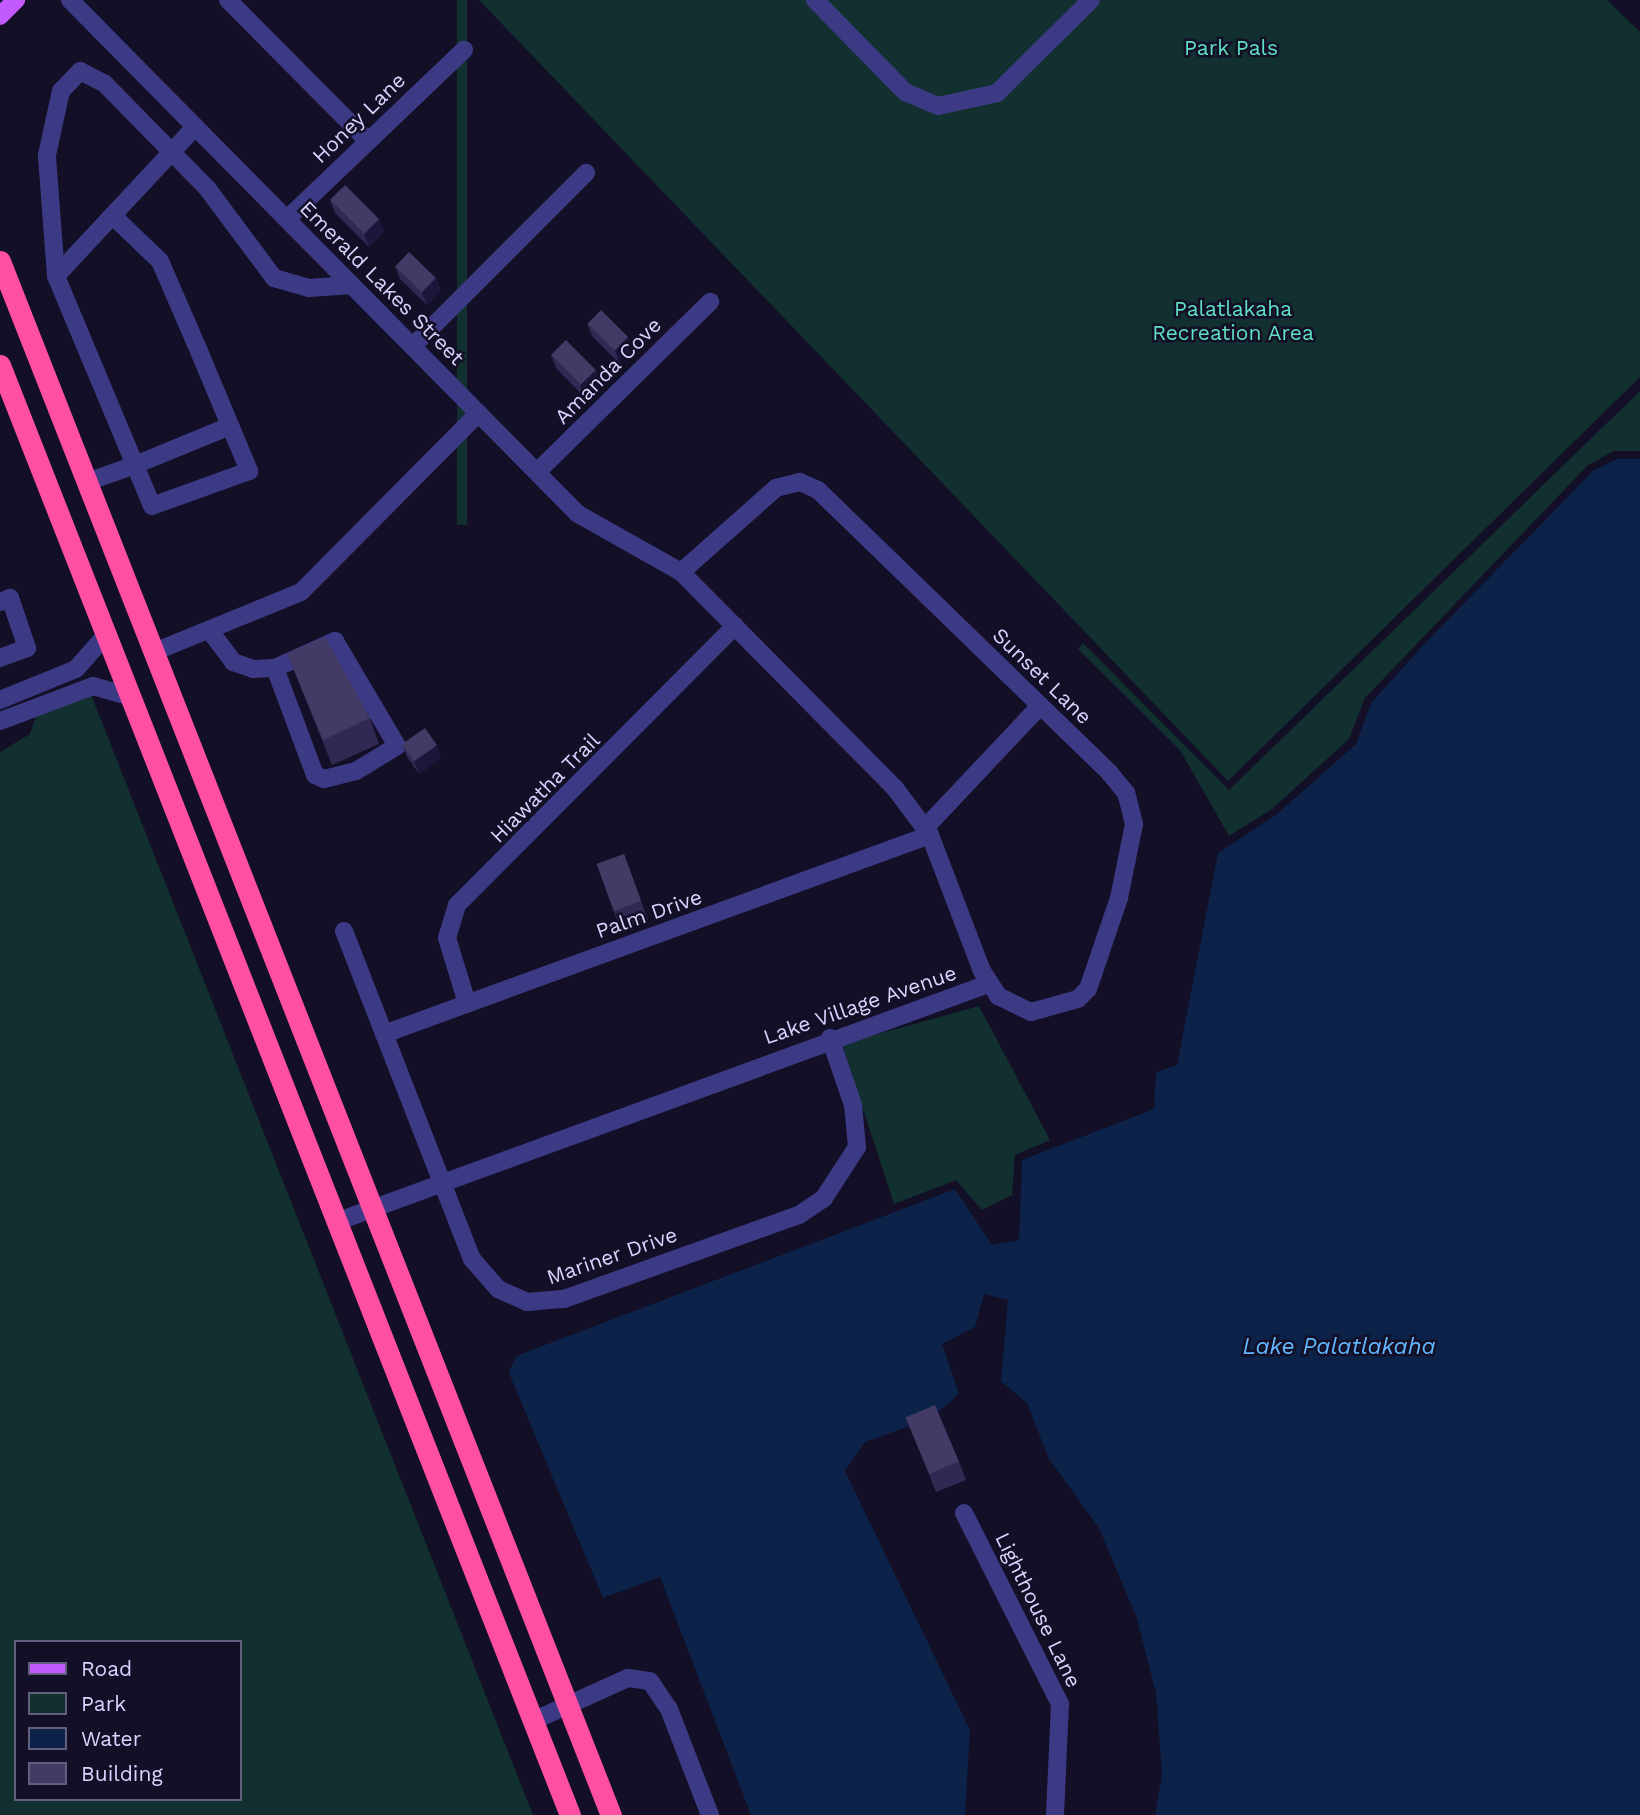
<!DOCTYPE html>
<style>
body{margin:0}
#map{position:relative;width:1640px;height:1815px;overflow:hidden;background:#130f26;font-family:"Work Sans",sans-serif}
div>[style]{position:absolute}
.green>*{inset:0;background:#12302f;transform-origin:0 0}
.water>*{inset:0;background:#0c2248}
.minor>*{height:18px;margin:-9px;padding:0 9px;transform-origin:9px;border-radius:9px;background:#3d3a85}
.major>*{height:18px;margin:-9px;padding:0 9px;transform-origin:9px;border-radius:9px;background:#c25bff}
.highway>*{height:21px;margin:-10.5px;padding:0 10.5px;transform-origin:10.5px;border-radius:10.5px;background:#ff4fa3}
.wall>*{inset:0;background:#312854;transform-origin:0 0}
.shaded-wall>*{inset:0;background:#1d163a}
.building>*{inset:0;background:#433a66;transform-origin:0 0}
span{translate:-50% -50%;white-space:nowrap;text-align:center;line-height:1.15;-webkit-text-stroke:5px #130f26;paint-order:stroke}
.park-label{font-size:21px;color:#5fe0c0}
.street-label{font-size:21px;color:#d9d4ff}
.water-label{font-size:23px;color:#62b6ff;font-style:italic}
.legend{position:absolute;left:14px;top:1640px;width:228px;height:161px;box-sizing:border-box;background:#130f26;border:2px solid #625e7d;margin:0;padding:9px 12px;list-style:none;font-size:21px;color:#d9d4ff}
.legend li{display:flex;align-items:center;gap:14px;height:35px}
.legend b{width:35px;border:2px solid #625e7d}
</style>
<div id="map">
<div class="green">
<div style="left:457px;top:0;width:10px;height:525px"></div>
<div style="clip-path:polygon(479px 0,1607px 0,1640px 32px,1640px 377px,1228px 781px)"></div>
<div style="clip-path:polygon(1640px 391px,1640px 451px,1614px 451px,1588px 465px,1365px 698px,1349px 739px,1272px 809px,1229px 836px,1180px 750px,1078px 649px,1083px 643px,1229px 790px)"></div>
<div style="clip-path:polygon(evenodd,90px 692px,533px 1815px,0 1815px,0 752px,30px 734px,37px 713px,90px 692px,16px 1642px,240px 1642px,240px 1799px,16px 1799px,16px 1642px)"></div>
<div style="clip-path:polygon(979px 1006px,1050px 1140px,1015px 1155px,1012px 1195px,982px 1210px,956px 1180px,894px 1204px,842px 1044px)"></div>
</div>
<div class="water">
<div style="clip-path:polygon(1617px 459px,1640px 459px,1640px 1815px,1155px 1815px,1162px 1774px,1156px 1693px,1136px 1616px,1099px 1528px,1049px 1459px,1027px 1403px,1001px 1381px,1008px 1300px,984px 1294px,975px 1327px,942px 1344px,959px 1394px,930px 1419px,865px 1442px,845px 1471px,970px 1730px,965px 1815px,751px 1815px,660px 1577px,603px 1598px,509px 1373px,516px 1356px,955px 1189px,992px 1245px,1019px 1240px,1022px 1160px,1154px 1109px,1156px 1072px,1177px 1065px,1218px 853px,1276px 815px,1356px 744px,1371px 703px,1426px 642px,1594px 470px)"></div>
</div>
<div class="minor">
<div style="left:70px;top:0;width:723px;rotate:45.34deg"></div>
<div style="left:578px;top:514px;width:118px;rotate:29.4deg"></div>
<div style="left:681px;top:572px;width:303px;rotate:45.3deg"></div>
<div style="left:894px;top:787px;width:60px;rotate:53.1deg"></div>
<div style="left:930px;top:835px;width:146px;rotate:69.1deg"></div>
<div style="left:982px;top:971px;width:30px;rotate:57deg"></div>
<div style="left:998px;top:996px;width:37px;rotate:26deg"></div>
<div style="left:1031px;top:1012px;width:49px;rotate:-15.5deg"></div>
<div style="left:1078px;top:999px;width:14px;rotate:-45deg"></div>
<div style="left:1088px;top:989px;width:96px;rotate:-71.2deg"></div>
<div style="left:1119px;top:898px;width:76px;rotate:-78.5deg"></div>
<div style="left:1134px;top:824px;width:32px;rotate:-104deg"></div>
<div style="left:1126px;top:793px;width:26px;rotate:-129deg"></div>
<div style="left:1110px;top:773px;width:407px;rotate:-135.9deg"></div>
<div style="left:818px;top:490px;width:20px;rotate:-156deg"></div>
<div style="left:800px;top:482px;width:25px;rotate:166deg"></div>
<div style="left:776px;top:488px;width:127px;rotate:138.5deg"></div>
<div style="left:228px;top:0;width:197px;rotate:45.2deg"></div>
<div style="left:815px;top:0;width:129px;rotate:45.6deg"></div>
<div style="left:905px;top:92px;width:36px;rotate:23deg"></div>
<div style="left:938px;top:106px;width:60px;rotate:-12.4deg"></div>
<div style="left:997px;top:93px;width:132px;rotate:-44.7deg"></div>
<div style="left:113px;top:216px;width:65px;rotate:43.8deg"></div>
<div style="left:160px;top:261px;width:90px;rotate:66.6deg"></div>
<div style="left:196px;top:344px;width:138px;rotate:67.3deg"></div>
<div style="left:249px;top:471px;width:103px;rotate:160.2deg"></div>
<div style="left:152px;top:506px;width:44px;rotate:-112.5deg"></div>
<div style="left:135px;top:465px;width:103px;rotate:-22.3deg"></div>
<div style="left:287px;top:219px;width:245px;rotate:-43.7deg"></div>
<div style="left:56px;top:276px;width:121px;rotate:-94.3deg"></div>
<div style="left:47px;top:155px;width:66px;rotate:-77.7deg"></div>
<div style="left:61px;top:91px;width:28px;rotate:-46deg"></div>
<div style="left:80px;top:71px;width:28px;rotate:27deg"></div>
<div style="left:105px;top:84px;width:146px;rotate:45.6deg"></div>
<div style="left:207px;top:188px;width:112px;rotate:53.3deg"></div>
<div style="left:274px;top:278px;width:36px;rotate:16deg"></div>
<div style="left:309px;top:288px;width:43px;rotate:-4deg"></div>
<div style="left:413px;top:346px;width:245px;rotate:-45deg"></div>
<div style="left:537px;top:472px;width:243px;rotate:-44.5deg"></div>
<div style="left:87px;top:482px;width:51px;rotate:-19.5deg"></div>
<div style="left:135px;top:465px;width:205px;rotate:-112.7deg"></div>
<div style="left:56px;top:276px;width:204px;rotate:-47deg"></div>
<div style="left:0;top:602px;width:11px;rotate:-22deg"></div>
<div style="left:10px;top:598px;width:53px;rotate:71.2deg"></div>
<div style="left:27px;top:648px;width:29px;rotate:160deg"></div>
<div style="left:210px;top:631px;width:39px;rotate:53deg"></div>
<div style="left:233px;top:662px;width:21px;rotate:19deg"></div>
<div style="left:253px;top:669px;width:22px;rotate:-3deg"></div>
<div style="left:275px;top:668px;width:66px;rotate:-24.2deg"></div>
<div style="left:335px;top:641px;width:122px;rotate:59.4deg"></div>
<div style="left:397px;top:746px;width:48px;rotate:148.6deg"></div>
<div style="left:356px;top:771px;width:33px;rotate:166deg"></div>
<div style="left:324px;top:779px;width:10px;rotate:-156deg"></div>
<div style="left:315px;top:775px;width:114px;rotate:-110.5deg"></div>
<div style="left:154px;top:652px;width:159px;rotate:-22.2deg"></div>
<div style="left:301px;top:592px;width:252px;rotate:-45.2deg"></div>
<div style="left:0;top:700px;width:82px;rotate:-22.2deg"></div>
<div style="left:76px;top:669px;width:45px;rotate:-48.6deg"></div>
<div style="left:0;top:721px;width:99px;rotate:-20.6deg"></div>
<div style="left:93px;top:686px;width:37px;rotate:16deg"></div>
<div style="left:925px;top:828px;width:168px;rotate:-46.7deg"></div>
<div style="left:344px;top:931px;width:352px;rotate:68.7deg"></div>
<div style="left:472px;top:1259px;width:40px;rotate:49deg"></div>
<div style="left:498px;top:1289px;width:32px;rotate:24deg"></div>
<div style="left:527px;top:1302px;width:37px;rotate:-5deg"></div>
<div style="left:564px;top:1299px;width:250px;rotate:-19.7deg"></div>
<div style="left:799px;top:1215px;width:30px;rotate:-34deg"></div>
<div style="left:824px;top:1198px;width:61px;rotate:-57.1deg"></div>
<div style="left:857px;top:1147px;width:42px;rotate:-95.4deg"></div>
<div style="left:853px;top:1105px;width:71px;rotate:-108.9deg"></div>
<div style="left:467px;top:1003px;width:68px;rotate:-107.1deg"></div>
<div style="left:447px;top:938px;width:34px;rotate:-73deg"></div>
<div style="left:457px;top:905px;width:394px;rotate:-45.1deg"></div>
<div style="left:384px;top:1034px;width:581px;rotate:-20.03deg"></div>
<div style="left:336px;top:1222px;width:694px;rotate:-20.05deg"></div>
<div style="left:964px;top:1513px;width:214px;rotate:63.3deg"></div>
<div style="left:1060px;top:1704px;width:111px;rotate:92.6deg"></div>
<div style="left:533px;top:1721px;width:104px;rotate:-24.4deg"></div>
<div style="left:628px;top:1678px;width:22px;rotate:8deg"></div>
<div style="left:650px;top:1681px;width:34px;rotate:56deg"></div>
<div style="left:669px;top:1709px;width:114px;rotate:68.9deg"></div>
</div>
<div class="major">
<div style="left:0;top:16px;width:23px;rotate:-45deg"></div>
</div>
<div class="highway">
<div style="left:0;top:261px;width:1670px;rotate:68.54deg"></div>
<div style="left:0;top:365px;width:1558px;rotate:68.54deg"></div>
</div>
<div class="wall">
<div style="clip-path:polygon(330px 200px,379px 219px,384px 232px,369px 247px,335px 213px)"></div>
<div style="clip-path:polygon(395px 266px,436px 278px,441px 291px,427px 305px,400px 279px)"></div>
<div style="clip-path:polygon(587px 323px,628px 337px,632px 350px,619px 363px,592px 336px)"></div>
<div style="clip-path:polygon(551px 355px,596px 370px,600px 383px,585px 398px,556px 368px)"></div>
<div style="clip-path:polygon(287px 653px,370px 718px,379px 744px,332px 765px)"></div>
<div style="clip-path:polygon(402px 744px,441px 758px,419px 774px,407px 757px)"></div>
<div style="left:624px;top:854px;width:70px;height:29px;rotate:70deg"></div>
<div style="clip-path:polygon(906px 1418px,959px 1461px,966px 1480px,936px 1492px)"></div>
</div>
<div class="shaded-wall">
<div style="clip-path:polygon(379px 219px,384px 232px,369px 247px,364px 234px)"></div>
<div style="clip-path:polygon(436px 278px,441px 291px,427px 305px,422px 293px)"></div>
<div style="clip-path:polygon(628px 337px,632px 350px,619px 363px,615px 351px)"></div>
<div style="clip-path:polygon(596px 370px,600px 383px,585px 398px,580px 385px)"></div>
<div style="clip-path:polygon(437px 745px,441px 758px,419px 774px,414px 761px)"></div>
</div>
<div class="building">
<div style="left:345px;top:185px;width:48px;height:21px;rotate:45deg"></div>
<div style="left:409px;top:252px;width:37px;height:20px;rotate:44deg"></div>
<div style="left:601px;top:310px;width:38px;height:19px;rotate:45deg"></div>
<div style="left:566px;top:340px;width:42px;height:21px;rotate:45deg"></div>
<div style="clip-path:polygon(325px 637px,370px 718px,323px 740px,287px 653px)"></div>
<div style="left:425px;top:728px;width:21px;height:28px;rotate:55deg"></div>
<div style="left:624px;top:854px;width:50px;height:29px;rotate:70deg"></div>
<div style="left:935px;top:1405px;width:61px;height:32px;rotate:67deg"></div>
</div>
<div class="park-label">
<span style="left:1231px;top:48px">Park Pals</span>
<span style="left:1233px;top:321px">Palatlakaha<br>Recreation Area</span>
</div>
<div class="street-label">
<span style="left:359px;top:118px;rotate:-44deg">Honey Lane</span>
<span style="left:382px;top:283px;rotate:45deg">Emerald Lakes Street</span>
<span style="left:608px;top:371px;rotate:-45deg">Amanda Cove</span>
<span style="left:1042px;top:676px;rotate:44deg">Sunset Lane</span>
<span style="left:545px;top:788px;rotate:-45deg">Hiawatha Trail</span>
<span style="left:649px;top:914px;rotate:-19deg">Palm Drive</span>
<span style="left:860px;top:1005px;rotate:-19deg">Lake Village Avenue</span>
<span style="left:612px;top:1256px;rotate:-19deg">Mariner Drive</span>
<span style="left:1038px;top:1610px;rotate:64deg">Lighthouse Lane</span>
</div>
<div class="water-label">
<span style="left:1339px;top:1347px">Lake Palatlakaha</span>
</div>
<ul class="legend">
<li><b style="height:9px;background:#c25bff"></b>Road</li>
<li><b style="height:19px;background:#12302f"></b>Park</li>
<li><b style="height:19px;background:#0c2248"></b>Water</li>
<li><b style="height:19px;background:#433a66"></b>Building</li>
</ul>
</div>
